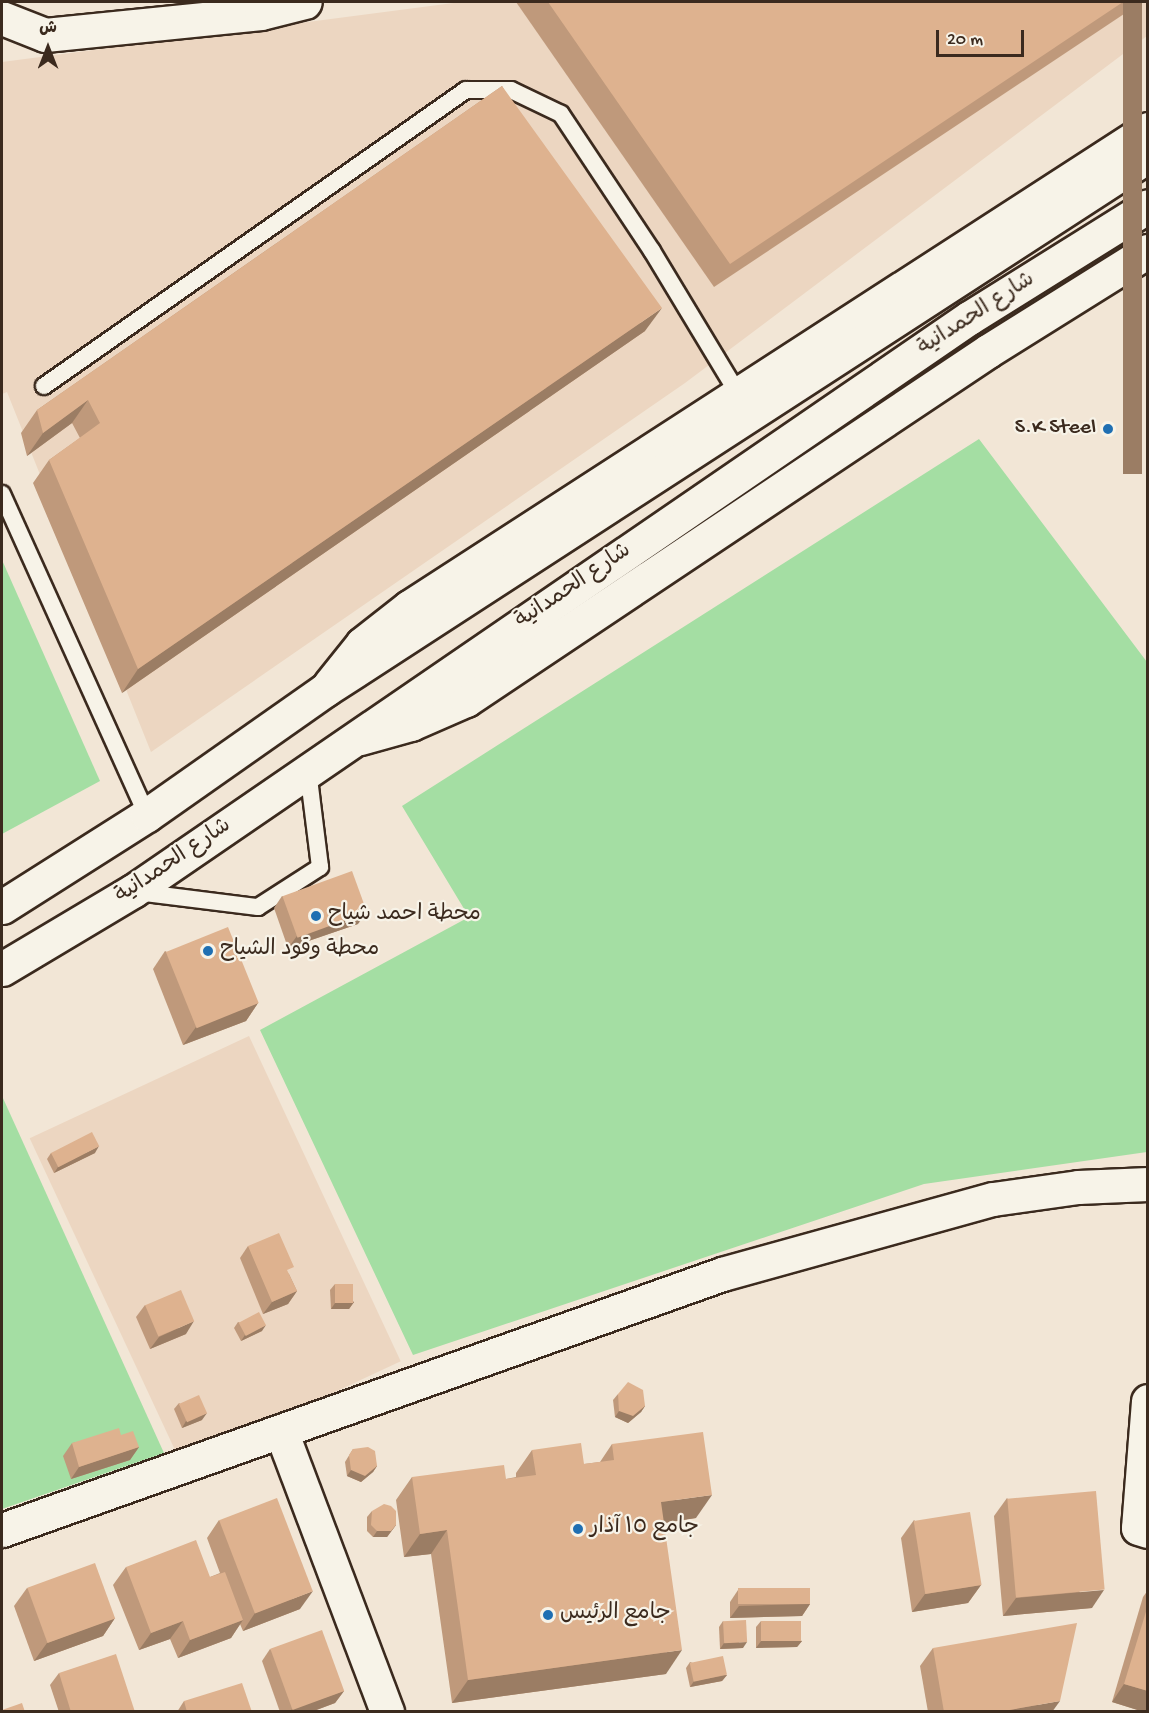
<!DOCTYPE html>
<meta charset="utf-8">
<style>
body{margin:0}
#map{position:relative;width:1149px;height:1713px;overflow:hidden;background:#f2e6d6;font-family:"Gochi Hand","Playpen Sans Arabic",sans-serif}
div>[style]{position:absolute}
.built>*{inset:0;background:#ecd6c1;transform-origin:0 0}
.green>*{inset:0;background:#a4dea3}
.roads{filter:drop-shadow(2px 0 #3b2a1e) drop-shadow(-2px 0 #3b2a1e) drop-shadow(0 2px #3b2a1e) drop-shadow(0 -2px #3b2a1e)}
.lane>*{height:16px;margin:-8px;padding:0 8px;transform-origin:8px;border-radius:8px;background:#f7f3e8}
.street>*{height:33px;margin:-16.5px;padding:0 16.5px;transform-origin:16.5px;border-radius:16.5px;background:#f7f3e8}
.secondary>*{height:33px;margin:-16.5px;padding:0 16.5px;transform-origin:16.5px;border-radius:16.5px;background:#f7f3e8}
.primary>*{height:33px;margin:-16.5px;padding:0 16.5px;transform-origin:16.5px;border-radius:16.5px;background:#f7f3e8}
.highway>*{height:33px;margin:-16.5px;padding:0 16.5px;transform-origin:16.5px;border-radius:16.5px;background:#f7f3e8}
.wall>*{inset:0;background:#bf997b}
.shaded-wall>*{inset:0;background:#9b7d64;transform-origin:0 0}
.building>*{inset:0;background:#deb28f;transform-origin:0 0}
.dots>*{width:16px;height:16px;translate:-50% -50%;box-sizing:border-box;border:3px solid #f7f3e8;border-radius:50%}
span{translate:-50% -50%;white-space:nowrap;text-align:center;line-height:1.15;-webkit-text-stroke:4.5px #f7f3e8;paint-order:stroke}
.street-label{font-size:22px;color:#3b2a1e}
.poi-label{font-size:22px;color:#3b2a1e}
.right{translate:-100% -50%;text-align:right}
.left{translate:0 -50%;text-align:left}
.frame{position:absolute;inset:0;border:3px solid #3b2a1e;pointer-events:none}
.north{position:absolute;left:18px;top:18px;width:60px;height:60px;-webkit-text-stroke:4px #f7f3e8;paint-order:stroke;rotate:0deg;font-size:16px;font-weight:700;line-height:24px;text-align:center;color:#3b2a1e}
.north::after{content:'';display:block;margin:auto;width:21px;height:27px;background:#3b2a1e;clip-path:polygon(50% 0,100% 100%,50% 72%,0 100%)}
.scale{position:absolute;left:936px;top:30px;width:88px;height:27px;box-sizing:border-box;border:3px solid #3b2a1e;border-top:0;padding-left:8px;font-size:18px;line-height:21px;white-space:nowrap;color:#3b2a1e;-webkit-text-stroke:4px #f7f3e8;paint-order:stroke}
</style>
<div id="map">
<div class="built">
<div style="clip-path:polygon(461px 2px,1147px 2px,1147px 36px,685px 383px,151px 752px,7px 392px,2px 394px,2px 62px)"></div>
<div style="left:249px;top:1036px;width:359px;height:242px;rotate:65deg"></div>
</div>
<div class="green">
<div style="clip-path:polygon(979px 439px,1147px 662px,1147px 1152px,924px 1184px,413px 1355px,260px 1030px,469px 917px,402px 806px)"></div>
<div style="clip-path:polygon(2px 560px,100px 781px,2px 834px)"></div>
<div style="clip-path:polygon(2px 1096px,164px 1453px,2px 1509px)"></div>
</div>
<div class="roads">
<div class="lane">
<div style="left:44px;top:386px;width:515px;rotate:-35.05deg"></div>
<div style="left:466px;top:90px;width:45px"></div>
<div style="left:511px;top:90px;width:55px;rotate:25.6deg"></div>
<div style="left:561px;top:114px;width:164px;rotate:56.4deg"></div>
<div style="left:652px;top:251px;width:165px;rotate:58.9deg"></div>
<div style="left:2px;top:494px;width:352px;rotate:65.7deg"></div>
<div style="left:137px;top:892px;width:122px;rotate:7.1deg"></div>
<div style="left:258px;top:907px;width:74px;rotate:-32.8deg"></div>
<div style="left:320px;top:867px;width:97px;rotate:-97.1deg"></div>
</div>
<div class="street">
<div style="left:2px;top:18px;width:46px;rotate:21.6deg"></div>
<div style="left:45px;top:35px;width:217px;rotate:-5.8deg"></div>
<div style="left:261px;top:13px;width:45px;rotate:-14deg"></div>
<div style="left:1148px;top:1401px;width:127px;rotate:94.5deg"></div>
<div style="left:1138px;top:1528px;width:10px;rotate:17deg"></div>
<div style="left:281px;top:1431px;width:300px;rotate:69.3deg"></div>
</div>
<div class="secondary">
<div style="left:2px;top:1530px;width:764px;rotate:-19.57deg"></div>
<div style="left:722px;top:1274px;width:281px;rotate:-15.5deg"></div>
<div style="left:993px;top:1199px;width:86px;rotate:-8deg"></div>
<div style="left:1078px;top:1187px;width:70px;rotate:-2.5deg"></div>
</div>
<div class="primary">
<div style="left:330px;top:684px;width:51px;rotate:-51.3deg"></div>
<div style="left:362px;top:644px;width:60px;rotate:-38.2deg"></div>
<div style="left:409px;top:607px;width:880px;rotate:-32.9deg"></div>
<div style="left:360px;top:738px;width:53px;rotate:-15.4deg"></div>
<div style="left:411px;top:724px;width:60px;rotate:-23.6deg"></div>
<div style="left:466px;top:700px;width:628px;rotate:-33.77deg"></div>
<div style="left:988px;top:351px;width:189px;rotate:-32deg"></div>
</div>
<div class="highway">
<div style="left:2px;top:907px;width:172px;rotate:-32.4deg"></div>
<div style="left:147px;top:815px;width:218px;rotate:-35.1deg"></div>
<div style="left:325px;top:690px;width:981px;rotate:-32.98deg"></div>
<div style="left:2px;top:969px;width:152px;rotate:-30.8deg"></div>
<div style="left:133px;top:891px;width:1014px;rotate:-34.43deg"></div>
<div style="left:969px;top:318px;width:211px;rotate:-32deg"></div>
</div>
</div>
<div class="wall">
<div style="clip-path:polygon(516px 2px,1142px 2px,714px 287px)"></div>
<div style="clip-path:polygon(502px 86px,645px 331px,122px 693px,33px 483px,49px 460px,80px 438px,72px 423px,27px 456px,21px 433px,37px 410px)"></div>
<div style="clip-path:polygon(282px 896px,358px 924px,288px 948px,274px 908px)"></div>
<div style="clip-path:polygon(165px 951px,258px 1003px,246px 1021px,183px 1045px,153px 969px)"></div>
<div style="clip-path:polygon(51px 1153px,95px 1153px,54px 1173px,47px 1159px)"></div>
<div style="clip-path:polygon(248px 1246px,289px 1274px,297px 1291px,288px 1304px,263px 1314px,240px 1258px)"></div>
<div style="clip-path:polygon(335px 1284px,354px 1302px,349px 1309px,331px 1309px,330px 1290px)"></div>
<div style="clip-path:polygon(145px 1305px,186px 1334px,150px 1349px,136px 1317px)"></div>
<div style="clip-path:polygon(238px 1322px,262px 1331px,241px 1341px,234px 1328px)"></div>
<div style="clip-path:polygon(618px 1394px,645px 1406px,641px 1412px,628px 1423px,615px 1417px,613px 1400px)"></div>
<div style="clip-path:polygon(179px 1403px,202px 1420px,182px 1428px,174px 1409px)"></div>
<div style="clip-path:polygon(121px 1435px,139px 1447px,130px 1460px,71px 1479px,63px 1456px,72px 1443px)"></div>
<div style="clip-path:polygon(612px 1444px,696px 1518px,664px 1523px,666px 1674px,452px 1703px,431px 1554px,404px 1557px,396px 1500px,412px 1477px,506px 1479px,516px 1477px,516px 1473px,532px 1450px,584px 1464px,600px 1462px)"></div>
<div style="clip-path:polygon(353px 1449px,377px 1466px,373px 1472px,361px 1482px,347px 1476px,345px 1462px)"></div>
<div style="clip-path:polygon(1007px 1498px,1092px 1608px,1003px 1616px,994px 1516px)"></div>
<div style="clip-path:polygon(372px 1511px,396px 1525px,387px 1537px,373px 1537px,367px 1531px,367px 1517px)"></div>
<div style="clip-path:polygon(219px 1520px,300px 1609px,243px 1631px,240px 1624px,231px 1638px,178px 1658px,170px 1639px,139px 1650px,113px 1585px,126px 1567px,210px 1577px,220px 1573px,207px 1538px)"></div>
<div style="clip-path:polygon(914px 1520px,981px 1585px,968px 1603px,912px 1612px,901px 1538px)"></div>
<div style="clip-path:polygon(27px 1588px,115px 1618px,103px 1636px,34px 1661px,14px 1606px)"></div>
<div style="clip-path:polygon(738px 1590px,810px 1604px,802px 1616px,730px 1618px,730px 1602px)"></div>
<div style="clip-path:polygon(1148px 1590px,1148px 1712px,1144px 1712px,1112px 1702px,1143px 1597px)"></div>
<div style="clip-path:polygon(723px 1621px,743px 1648px,720px 1649px,719px 1627px)"></div>
<div style="clip-path:polygon(761px 1621px,802px 1641px,797px 1647px,756px 1648px,756px 1627px)"></div>
<div style="clip-path:polygon(933px 1648px,1052px 1712px,928px 1712px,920px 1666px)"></div>
<div style="clip-path:polygon(270px 1649px,344px 1691px,335px 1703px,311px 1712px,280px 1712px,262px 1661px)"></div>
<div style="clip-path:polygon(690px 1662px,727px 1675px,722px 1681px,690px 1687px,686px 1668px)"></div>
<div style="clip-path:polygon(59px 1673px,135px 1712px,59px 1712px,50px 1685px)"></div>
<div style="clip-path:polygon(184px 1701px,252px 1712px,177px 1712px)"></div>
</div>
<div class="shaded-wall">
<div style="left:1123px;top:2px;width:19px;height:472px"></div>
<div style="clip-path:polygon(662px 308px,645px 331px,122px 693px,138px 669px)"></div>
<div style="clip-path:polygon(88px 400px,72px 423px,27px 456px,43px 433px)"></div>
<div style="clip-path:polygon(367px 912px,358px 924px,288px 948px,297px 936px)"></div>
<div style="clip-path:polygon(258px 1003px,246px 1021px,183px 1045px,196px 1027px)"></div>
<div style="clip-path:polygon(99px 1146px,95px 1153px,54px 1173px,58px 1167px)"></div>
<div style="clip-path:polygon(297px 1291px,288px 1304px,263px 1314px,272px 1302px)"></div>
<div style="clip-path:polygon(354px 1302px,349px 1309px,331px 1309px,335px 1303px)"></div>
<div style="clip-path:polygon(194px 1321px,186px 1334px,150px 1349px,159px 1337px)"></div>
<div style="clip-path:polygon(266px 1325px,262px 1331px,241px 1341px,245px 1335px)"></div>
<div style="clip-path:polygon(645px 1406px,641px 1412px,628px 1423px,615px 1417px,619px 1411px)"></div>
<div style="clip-path:polygon(207px 1413px,202px 1420px,182px 1428px,186px 1421px)"></div>
<div style="clip-path:polygon(139px 1447px,130px 1460px,71px 1479px,79px 1467px)"></div>
<div style="clip-path:polygon(377px 1466px,373px 1472px,361px 1482px,347px 1476px,351px 1470px)"></div>
<div style="clip-path:polygon(712px 1495px,696px 1518px,645px 1526px,661px 1502px)"></div>
<div style="clip-path:polygon(396px 1525px,387px 1537px,373px 1537px,377px 1531px)"></div>
<div style="clip-path:polygon(447px 1530px,431px 1554px,404px 1557px,420px 1534px)"></div>
<div style="clip-path:polygon(981px 1585px,968px 1603px,912px 1612px,925px 1594px)"></div>
<div style="clip-path:polygon(1104px 1590px,1092px 1608px,1003px 1616px,1016px 1598px)"></div>
<div style="clip-path:polygon(313px 1591px,300px 1609px,243px 1631px,255px 1613px)"></div>
<div style="clip-path:polygon(810px 1604px,802px 1616px,730px 1618px,739px 1606px)"></div>
<div style="clip-path:polygon(115px 1618px,103px 1636px,34px 1661px,47px 1643px)"></div>
<div style="clip-path:polygon(243px 1620px,231px 1638px,178px 1658px,190px 1640px)"></div>
<div style="clip-path:polygon(183px 1621px,170px 1639px,139px 1650px,151px 1633px)"></div>
<div style="clip-path:polygon(761px 1641px,802px 1641px,797px 1647px,756px 1648px)"></div>
<div style="clip-path:polygon(747px 1642px,743px 1648px,720px 1649px,724px 1643px)"></div>
<div style="clip-path:polygon(682px 1650px,666px 1674px,452px 1703px,468px 1680px)"></div>
<div style="clip-path:polygon(727px 1675px,722px 1681px,690px 1687px,694px 1681px)"></div>
<div style="clip-path:polygon(1124px 1684px,1148px 1691px,1148px 1712px,1144px 1712px,1112px 1702px)"></div>
<div style="clip-path:polygon(344px 1691px,335px 1703px,311px 1712px,290px 1712px,292px 1709px)"></div>
<div style="clip-path:polygon(1060px 1701px,1052px 1712px,998px 1712px)"></div>
</div>
<div class="building">
<div style="clip-path:polygon(548px 2px,1123px 2px,730px 264px)"></div>
<div style="clip-path:polygon(502px 86px,662px 308px,138px 669px,49px 460px,100px 423px,88px 400px,43px 433px,37px 410px)"></div>
<div style="left:352px;top:871px;width:44px;height:74px;rotate:70deg"></div>
<div style="left:228px;top:927px;width:82px;height:67px;rotate:68deg"></div>
<div style="left:92px;top:1132px;width:16px;height:46px;rotate:63deg"></div>
<div style="clip-path:polygon(279px 1233px,294px 1267px,287px 1270px,297px 1291px,272px 1302px,248px 1246px)"></div>
<div style="left:335px;top:1284px;width:18px;height:19px"></div>
<div style="left:181px;top:1290px;width:34px;height:39px;rotate:67deg"></div>
<div style="left:259px;top:1312px;width:15px;height:23px;rotate:62deg"></div>
<div style="clip-path:polygon(628px 1382px,643px 1390px,645px 1406px,633px 1416px,619px 1411px,618px 1394px)"></div>
<div style="left:199px;top:1395px;width:20px;height:22px;rotate:66deg"></div>
<div style="clip-path:polygon(119px 1428px,121px 1435px,133px 1431px,139px 1447px,79px 1467px,72px 1443px)"></div>
<div style="clip-path:polygon(703px 1432px,712px 1495px,661px 1502px,682px 1650px,468px 1680px,447px 1530px,420px 1534px,412px 1477px,504px 1465px,506px 1479px,536px 1475px,532px 1450px,581px 1443px,584px 1464px,614px 1460px,612px 1444px)"></div>
<div style="clip-path:polygon(368px 1447px,375px 1451px,377px 1466px,365px 1476px,351px 1470px,349px 1455px,353px 1449px)"></div>
<div style="left:1096px;top:1491px;width:99px;height:89px;rotate:85deg"></div>
<div style="left:277px;top:1498px;width:100px;height:62px;rotate:69deg"></div>
<div style="clip-path:polygon(384px 1504px,391px 1506px,396px 1511px,396px 1525px,391px 1531px,377px 1531px,371px 1525px,372px 1511px)"></div>
<div style="left:970px;top:1512px;width:74px;height:57px;rotate:81deg"></div>
<div style="clip-path:polygon(196px 1540px,210px 1577px,225px 1572px,243px 1620px,190px 1640px,183px 1621px,151px 1633px,126px 1567px)"></div>
<div style="left:95px;top:1563px;width:59px;height:72px;rotate:70deg"></div>
<div style="left:810px;top:1588px;width:16px;height:72px;rotate:90deg"></div>
<div style="clip-path:polygon(1148px 1605px,1148px 1691px,1124px 1684px)"></div>
<div style="left:746px;top:1620px;width:22px;height:23px;rotate:87deg"></div>
<div style="left:761px;top:1621px;width:40px;height:20px"></div>
<div style="clip-path:polygon(1077px 1623px,1060px 1701px,998px 1712px,944px 1712px,933px 1648px)"></div>
<div style="left:322px;top:1630px;width:65px;height:55px;rotate:70deg"></div>
<div style="clip-path:polygon(116px 1654px,135px 1712px,71px 1712px,59px 1673px)"></div>
<div style="left:723px;top:1656px;width:19px;height:34px;rotate:78deg"></div>
<div style="clip-path:polygon(242px 1683px,252px 1712px,187px 1712px,184px 1701px)"></div>
<div style="clip-path:polygon(22px 1703px,25px 1712px,2px 1712px,2px 1710px)"></div>
</div>
<div class="dots">
<div style="left:1108px;top:429px;background:#1f6fb2"></div>
<div style="left:316px;top:916px;background:#1f6fb2"></div>
<div style="left:208px;top:951px;background:#1f6fb2"></div>
<div style="left:578px;top:1529px;background:#1f6fb2"></div>
<div style="left:548px;top:1615px;background:#1f6fb2"></div>
</div>
<div class="street-label">
<span style="left:977px;top:315px;rotate:-33deg">شارع الحمدانية</span>
<span style="left:574px;top:587px;rotate:-34deg">شارع الحمدانية</span>
<span style="left:174px;top:862px;rotate:-34deg">شارع الحمدانية</span>
</div>
<div class="poi-label">
<span class="right" style="left:1096px;top:429px">S.K Steel</span>
<span class="left" style="left:328px;top:916px">محطة احمد شياح</span>
<span class="left" style="left:220px;top:951px">محطة وقود الشياح</span>
<span class="left" style="left:590px;top:1529px">جامع ١٥ آذار</span>
<span class="left" style="left:560px;top:1615px">جامع الرئيس</span>
</div>
<div class="frame"></div>
<div class="north">ش</div>
<div class="scale">20 m</div>
</div>
